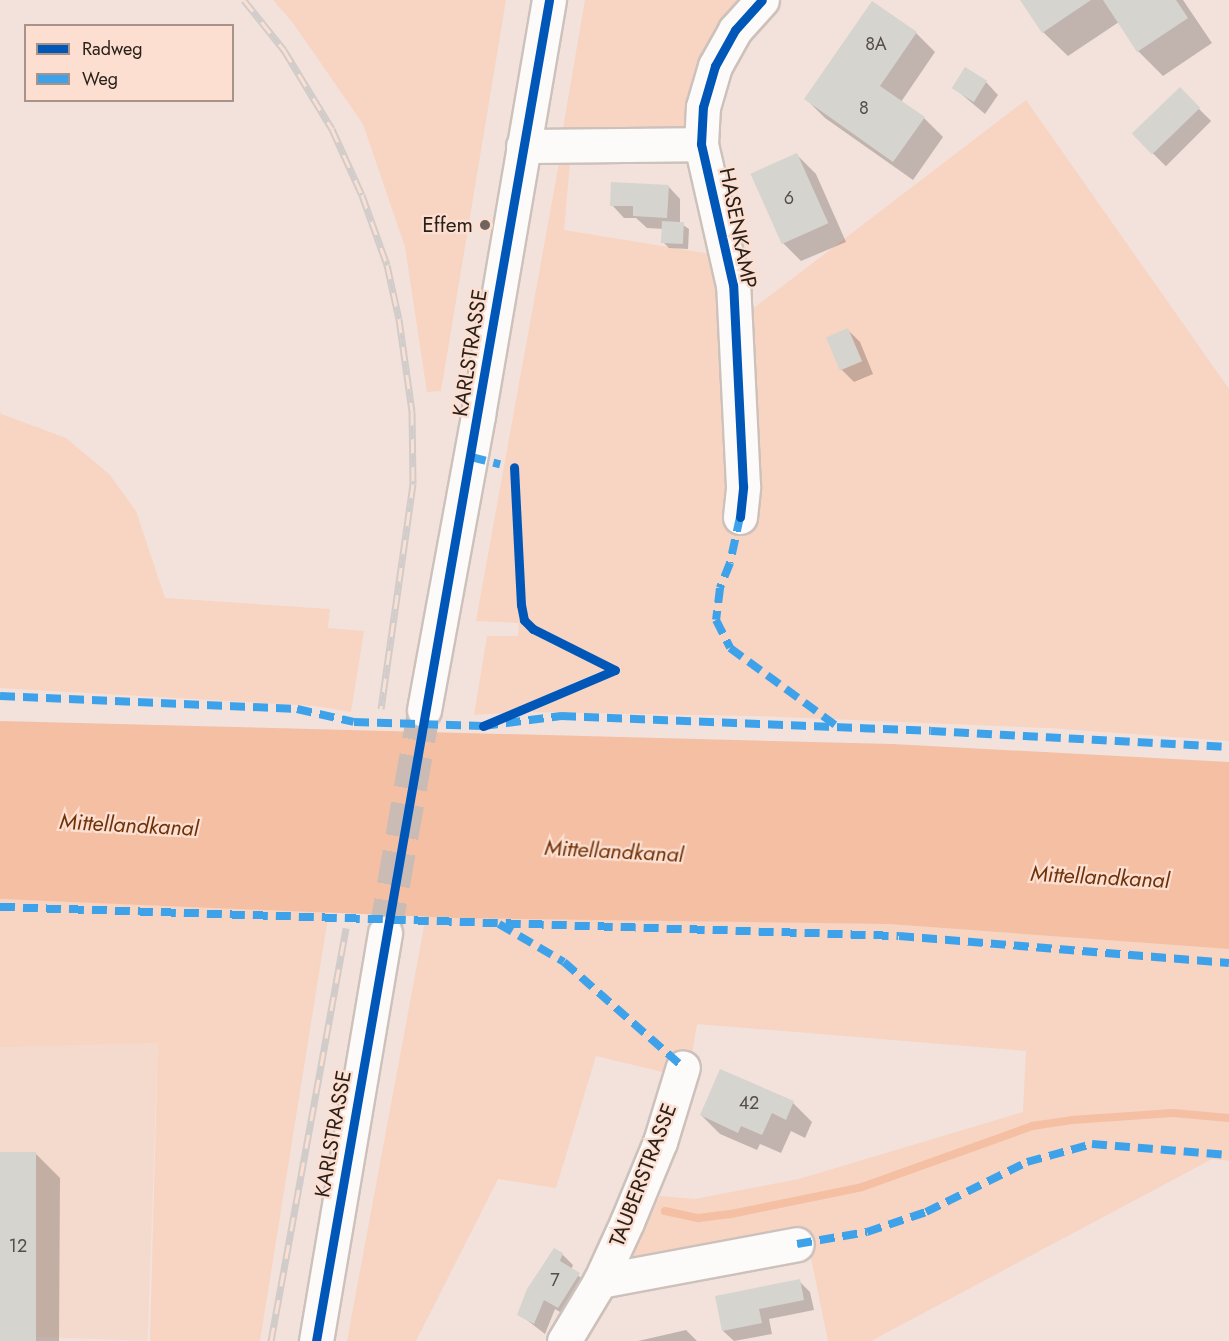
<!DOCTYPE html>
<style>
body{margin:0}
#map{position:relative;width:1229px;height:1341px;overflow:hidden;background:#f2e2db;font-family:Jost,sans-serif}
div>[style]{position:absolute}
.built>*{inset:0;background:#f4dacc;transform-origin:0 0}
.green>*{inset:0;background:#f8d4c2}
.water>*{inset:0;background:#f4bfa3}
.shadow>*{inset:0;background:#0003;transform-origin:0 0}
.stream>*{height:8px;margin:-4px;padding:0 4px;transform-origin:4px;border-radius:4px;background:#f4bfa3}
.building>*{inset:0;background:#d5d4cf;transform-origin:0 0}
.minor-tunnel>*{height:33px;margin-top:-16.5px;transform-origin:0;background:repeating-linear-gradient(90deg,#cabbb4 0 33px,transparent 0 49px)}
.roads{filter:drop-shadow(2px 0 #cdc1bb) drop-shadow(-2px 0 #cdc1bb) drop-shadow(0 2px #cdc1bb) drop-shadow(0 -2px #cdc1bb)}
.minor>*{height:33px;margin:-16.5px;padding:0 16.5px;transform-origin:16.5px;border-radius:16.5px;background:#fdfbfa}
.rail>*{height:7px;margin-top:-3.5px;transform-origin:0;background:repeating-linear-gradient(90deg,#fcdfd1 0 14px,#d1ccca 0 28px);box-sizing:border-box;border-block:2px solid #d1ccca}
.quiet>*{height:8px;margin-top:-4px;transform-origin:0;background:repeating-linear-gradient(90deg,#3ea2ea 0 15px,transparent 0 23px)}
.cycleway>*{height:9px;margin:-4.5px;padding:0 4.5px;transform-origin:4.5px;border-radius:4.5px;background:#0057b8}
.dots>*{width:16px;height:16px;translate:-50% -50%;box-sizing:border-box;border:3px solid #fcdfd1;border-radius:50%}
span{translate:-50% -50%;white-space:nowrap;text-align:center;line-height:1.15;-webkit-text-stroke:4.5px #fcdfd1;paint-order:stroke}
.number-label{font-size:18px;color:#554d47}
.number-label span{-webkit-text-stroke-width:0}
.poi-label{font-size:21px;color:#2a201a}
.right{translate:-100% -50%;text-align:right}
.street-label{font-size:21px;color:#2a201a}
.water-label{font-size:22px;color:#6f3208;font-style:italic}
.legend{position:absolute;left:24px;top:24px;width:210px;height:78px;box-sizing:border-box;background:#fcdfd1;border:2px solid #a89388;margin:0;padding:8px 10px;list-style:none;font-size:18px;color:#2a201a}
.legend li{display:flex;align-items:center;gap:12px;height:30px}
.legend b{width:30px;border:2px solid #a89388}
</style>
<div id="map">
<div class="built">
<div style="left:158px;top:1042px;width:299px;height:158px;rotate:92deg"></div>
</div>
<div class="green">
<div style="clip-path:polygon(273px 0,506px 0,441px 391px,427px 392px,405px 247px,363px 124px,293px 23px)"></div>
<div style="clip-path:polygon(585px 0,749px 0,694px 129px,562px 134px)"></div>
<div style="clip-path:polygon(1026px 100px,1229px 389px,1229px 741px,1048px 728px,755px 716px,531px 712px,618px 673px,599px 672px,504px 713px,474px 715px,487px 636px,518px 636px,519px 623px,476px 621px,561px 152px,571px 151px,564px 230px,735px 258px,746px 314px)"></div>
<div style="clip-path:polygon(0 411px,1px 414px,66px 438px,109px 474px,136px 511px,165px 598px,330px 609px,328px 628px,364px 631px,351px 712px,316px 706px,0 688px)"></div>
<div style="clip-path:polygon(0 899px,329px 911px,260px 1341px,150px 1341px,158px 1043px,0 1047px)"></div>
<div style="clip-path:polygon(426px 916px,888px 924px,1229px 949px,1229px 1161px,1212px 1159px,871px 1341px,828px 1341px,809px 1248px,624px 1272px,660px 1196px,695px 1199px,799px 1179px,1023px 1112px,1026px 1051px,697px 1024px,688px 1078px,596px 1056px,556px 1188px,498px 1179px,416px 1341px,347px 1341px)"></div>
</div>
<div class="water">
<div style="clip-path:polygon(0 721px,892px 744px,1229px 762px,1229px 949px,888px 924px,457px 918px,0 899px)"></div>
</div>
<div class="shadow">
<div style="clip-path:polygon(1022px 0,1183px 0,1212px 43px,1163px 76px,1138px 51px,1119px 22px,1068px 56px,1043px 32px)"></div>
<div style="clip-path:polygon(873px 3px,916px 33px,935px 52px,901px 102px,924px 118px,943px 137px,913px 180px,825px 118px,806px 99px)"></div>
<div style="clip-path:polygon(986px 82px,998px 95px,985px 114px,953px 87px)"></div>
<div style="left:1180px;top:90px;width:44px;height:64px;rotate:45deg"></div>
<div style="clip-path:polygon(797px 155px,816px 174px,846px 242px,801px 261px,782px 242px)"></div>
<div style="clip-path:polygon(668px 186px,680px 199px,680px 223px,689px 229px,688px 249px,669px 248px,663px 242px,664px 229px,647px 228px,636px 218px,624px 218px,612px 205px)"></div>
<div style="clip-path:polygon(847px 329px,860px 342px,873px 374px,854px 382px,841px 369px)"></div>
<div style="clip-path:polygon(793px 1103px,812px 1122px,805px 1138px,791px 1131px,781px 1153px,760px 1144px,757px 1150px,720px 1134px,701px 1115px)"></div>
<div style="clip-path:polygon(0 1153px,35px 1153px,60px 1178px,59px 1341px,0 1341px)"></div>
<div style="clip-path:polygon(562px 1254px,573px 1265px,571px 1270px,590px 1285px,570px 1318px,555px 1309px,545px 1334px,519px 1314px)"></div>
<div style="clip-path:polygon(799px 1281px,810px 1292px,814px 1310px,769px 1319px,772px 1334px,734px 1341px,723px 1331px)"></div>
<div style="clip-path:polygon(686px 1330px,697px 1341px,638px 1341px)"></div>
</div>
<div class="stream">
<div style="left:665px;top:1211px;width:34px;rotate:12deg"></div>
<div style="left:698px;top:1218px;width:33px;rotate:-7deg"></div>
<div style="left:731px;top:1214px;width:134px;rotate:-11.6deg"></div>
<div style="left:862px;top:1187px;width:181px;rotate:-19.7deg"></div>
<div style="left:1032px;top:1126px;width:40px;rotate:-8.5deg"></div>
<div style="left:1072px;top:1120px;width:101px;rotate:-4deg"></div>
<div style="left:1173px;top:1113px;width:56px;rotate:5.1deg"></div>
</div>
<div class="building">
<div style="clip-path:polygon(1020px 0,1091px 0,1042px 33px)"></div>
<div style="clip-path:polygon(1103px 0,1176px 0,1188px 18px,1137px 52px)"></div>
<div style="clip-path:polygon(872px 1px,917px 32px,880px 86px,925px 117px,893px 162px,804px 99px)"></div>
<div style="left:965px;top:67px;width:26px;height:25px;rotate:32deg"></div>
<div style="left:1180px;top:87px;width:29px;height:67px;rotate:46deg"></div>
<div style="left:797px;top:153px;width:77px;height:51px;rotate:66deg"></div>
<div style="clip-path:polygon(611px 182px,669px 185px,667px 218px,633px 216px,633px 206px,610px 206px)"></div>
<div style="left:662px;top:221px;width:22px;height:22px;rotate:3deg"></div>
<div style="left:848px;top:328px;width:36px;height:24px;rotate:67deg"></div>
<div style="clip-path:polygon(720px 1069px,794px 1101px,786px 1120px,772px 1113px,762px 1135px,741px 1126px,738px 1133px,700px 1115px)"></div>
<div style="left:0;top:1152px;width:36px;height:189px"></div>
<div style="clip-path:polygon(554px 1248px,563px 1253px,560px 1261px,580px 1273px,558px 1308px,544px 1300px,534px 1324px,517px 1315px,527px 1289px)"></div>
<div style="clip-path:polygon(800px 1279px,804px 1300px,759px 1309px,762px 1323px,722px 1331px,715px 1296px)"></div>
</div>
<div class="minor-tunnel">
<div style="left:385px;top:933px;width:226px;rotate:-80.1deg"></div>
</div>
<div class="roads">
<div class="minor">
<div style="left:523px;top:146px;width:178px;rotate:-0.6deg"></div>
<div style="left:740px;top:517px;width:31px;rotate:-84deg"></div>
<div style="left:743px;top:486px;width:201px;rotate:-92.8deg"></div>
<div style="left:733px;top:285px;width:145px;rotate:-102.8deg"></div>
<div style="left:701px;top:144px;width:37px;rotate:-87deg"></div>
<div style="left:703px;top:107px;width:43px;rotate:-73.7deg"></div>
<div style="left:715px;top:66px;width:41px;rotate:-60.9deg"></div>
<div style="left:735px;top:30px;width:40px;rotate:-48deg"></div>
<div style="left:424px;top:710px;width:300px;rotate:-79.6deg"></div>
<div style="left:478px;top:415px;width:421px;rotate:-80.3deg"></div>
<div style="left:600px;top:1281px;width:200px;rotate:-10.6deg"></div>
<div style="left:316px;top:1341px;width:414px;rotate:-80.4deg"></div>
<div style="left:564px;top:1341px;width:70px;rotate:-59deg"></div>
<div style="left:600px;top:1281px;width:65px;rotate:-65.4deg"></div>
<div style="left:627px;top:1222px;width:87px;rotate:-67.6deg"></div>
<div style="left:660px;top:1142px;width:78px;rotate:-73deg"></div>
</div>
</div>
<div class="rail">
<div style="left:244px;top:0;width:64px;rotate:51.3deg"></div>
<div style="left:284px;top:50px;width:92px;rotate:58.7deg"></div>
<div style="left:332px;top:129px;width:72px;rotate:65.6deg"></div>
<div style="left:362px;top:195px;width:74px;rotate:70.3deg"></div>
<div style="left:387px;top:265px;width:55px;rotate:77.5deg"></div>
<div style="left:399px;top:319px;width:93px;rotate:82deg"></div>
<div style="left:412px;top:411px;width:73px;rotate:89.2deg"></div>
<div style="left:413px;top:484px;width:227px;rotate:98.1deg"></div>
<div style="left:271px;top:1341px;width:420px;rotate:-79.7deg"></div>
</div>
<div class="quiet">
<div style="left:471px;top:457px;width:30px;rotate:14deg"></div>
<div style="left:740px;top:517px;width:47px;rotate:102.3deg"></div>
<div style="left:730px;top:563px;width:27px;rotate:112deg"></div>
<div style="left:720px;top:588px;width:32px;rotate:97deg"></div>
<div style="left:716px;top:620px;width:31px;rotate:63deg"></div>
<div style="left:730px;top:648px;width:134px;rotate:36.2deg"></div>
<div style="left:0;top:696px;width:297px;rotate:2.5deg"></div>
<div style="left:297px;top:709px;width:58px;rotate:12.8deg"></div>
<div style="left:354px;top:722px;width:129px;rotate:1.8deg"></div>
<div style="left:483px;top:726px;width:79px;rotate:-7.3deg"></div>
<div style="left:561px;top:716px;width:370px;rotate:2.3deg"></div>
<div style="left:931px;top:731px;width:298px;rotate:3.1deg"></div>
<div style="left:0;top:907px;width:899px;rotate:1.85deg"></div>
<div style="left:899px;top:936px;width:331px;rotate:4.7deg"></div>
<div style="left:499px;top:924px;width:75px;rotate:30.3deg"></div>
<div style="left:564px;top:962px;width:159px;rotate:41.4deg"></div>
<div style="left:797px;top:1244px;width:71px;rotate:-9.7deg"></div>
<div style="left:867px;top:1232px;width:62px;rotate:-18.7deg"></div>
<div style="left:926px;top:1212px;width:113px;rotate:-26.3deg"></div>
<div style="left:1027px;top:1162px;width:67px;rotate:-15.5deg"></div>
<div style="left:1092px;top:1144px;width:137px;rotate:4.6deg"></div>
</div>
<div class="cycleway">
<div style="left:740px;top:517px;width:31px;rotate:-84deg"></div>
<div style="left:743px;top:486px;width:201px;rotate:-92.8deg"></div>
<div style="left:733px;top:285px;width:145px;rotate:-102.8deg"></div>
<div style="left:701px;top:144px;width:37px;rotate:-87deg"></div>
<div style="left:703px;top:107px;width:43px;rotate:-73.7deg"></div>
<div style="left:715px;top:66px;width:41px;rotate:-60.9deg"></div>
<div style="left:735px;top:30px;width:40px;rotate:-48deg"></div>
<div style="left:483px;top:726px;width:143px;rotate:-23deg"></div>
<div style="left:615px;top:670px;width:92px;rotate:-153.4deg"></div>
<div style="left:533px;top:629px;width:13px;rotate:-135deg"></div>
<div style="left:524px;top:620px;width:15px;rotate:-101deg"></div>
<div style="left:521px;top:605px;width:138px;rotate:-92.9deg"></div>
<div style="left:316px;top:1341px;width:1361px;rotate:-80.14deg"></div>
</div>
<div class="dots">
<div style="left:485px;top:225px;background:#70645e"></div>
</div>
<div class="number-label">
<span style="left:876px;top:44px">8A</span>
<span style="left:864px;top:108px">8</span>
<span style="left:789px;top:198px">6</span>
<span style="left:749px;top:1103px">42</span>
<span style="left:18px;top:1246px">12</span>
<span style="left:555px;top:1280px">7</span>
</div>
<div class="poi-label">
<span class="right" style="left:473px;top:225px">Effem</span>
</div>
<div class="street-label">
<span style="left:738px;top:228px;rotate:79deg">HASENKAMP</span>
<span style="left:470px;top:353px;rotate:-81deg">KARLSTRASSE</span>
<span style="left:333px;top:1134px;rotate:-80deg">KARLSTRASSE</span>
<span style="left:643px;top:1175px;rotate:-69deg">TAUBERSTRASSE</span>
</div>
<div class="water-label">
<span style="left:129px;top:825px;rotate:3deg">Mittellandkanal</span>
<span style="left:614px;top:851px;rotate:3deg">Mittellandkanal</span>
<span style="left:1100px;top:877px;rotate:3deg">Mittellandkanal</span>
</div>
<ul class="legend">
<li><b style="height:8px;background:#0057b8"></b>Radweg</li>
<li><b style="height:8px;background:#3ea2ea"></b>Weg</li>
</ul>
</div>
